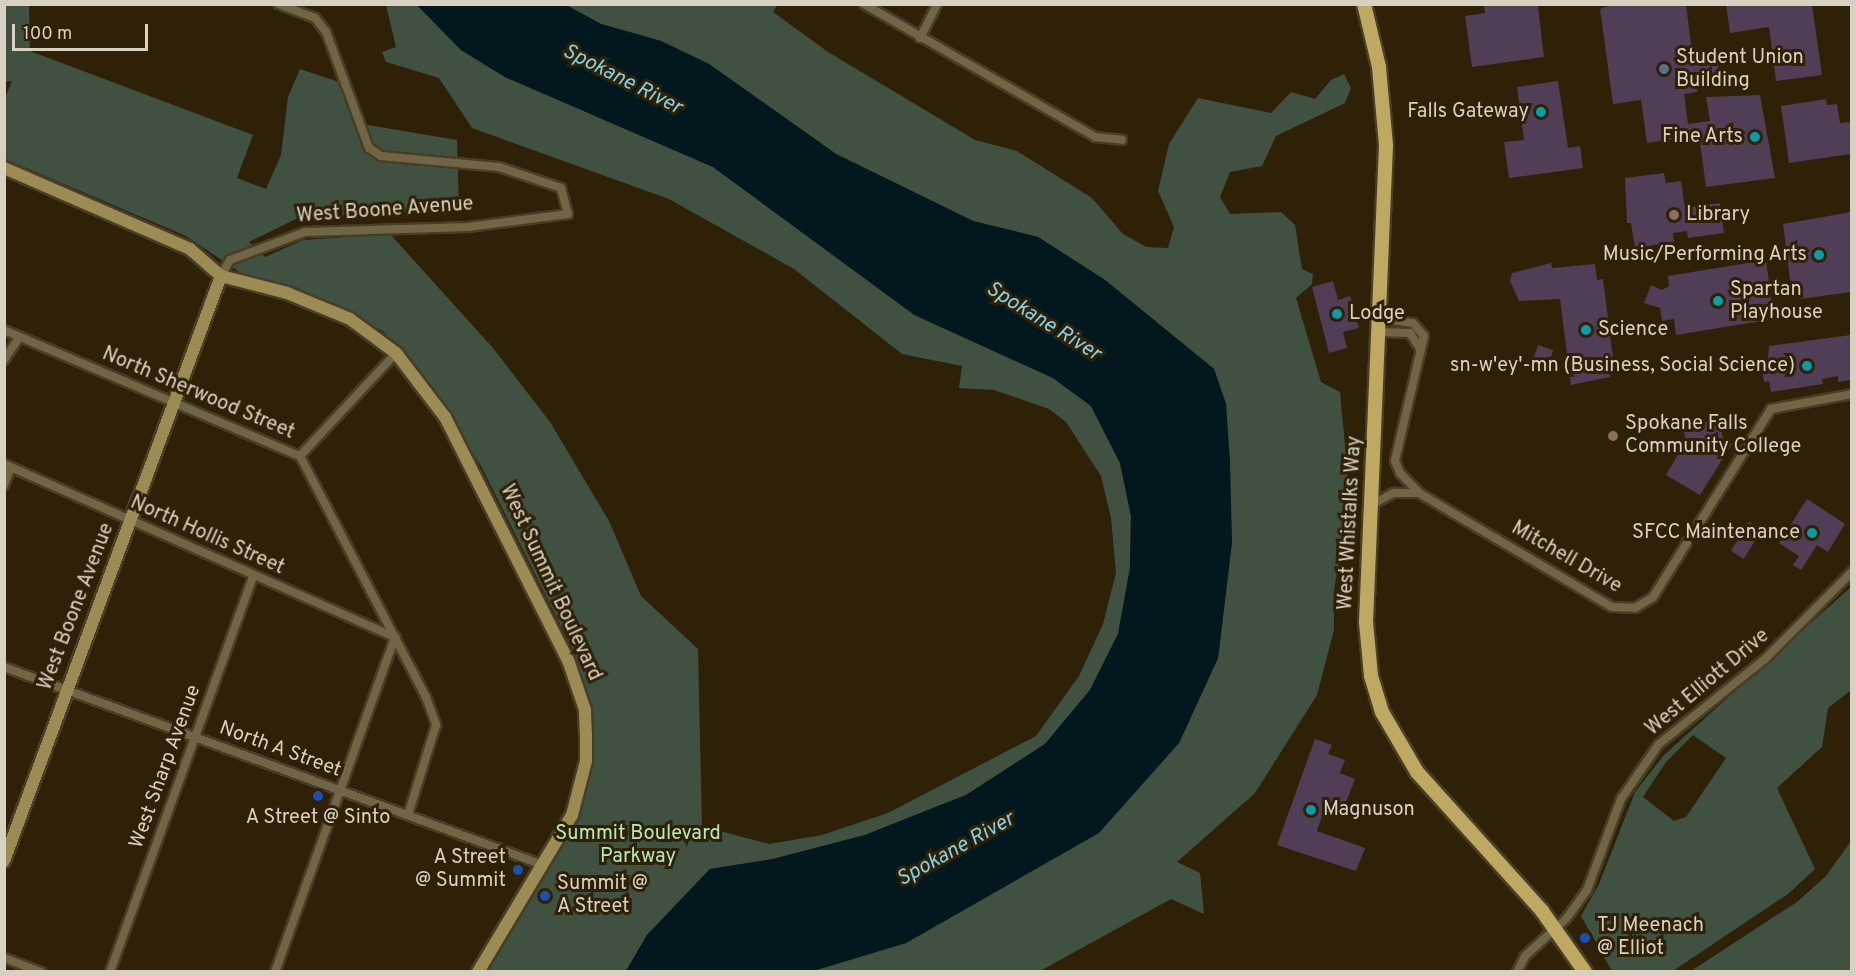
<!DOCTYPE html>
<style>
body{margin:0}
#map{position:relative;width:1856px;height:976px;overflow:hidden;background:#2e2107;font-family:Overpass,sans-serif}
div>[style]{position:absolute}
.green>*{inset:0;background:#405141}
.water>*{inset:0;background:#03181e}
.building>*{inset:0;background:#4f3e55;transform-origin:0 0}
.roads{filter:drop-shadow(2px 0 #493d25) drop-shadow(-2px 0 #493d25) drop-shadow(0 2px #493d25) drop-shadow(0 -2px #493d25)}
.street>*{height:8px;margin:-4px;padding:0 4px;transform-origin:4px;border-radius:4px;background:#706645}
.secondary>*{height:12px;margin:-6px;padding:0 6px;transform-origin:6px;border-radius:6px;background:#9d8b56}
.primary>*{height:14px;margin:-7px;padding:0 7px;transform-origin:7px;border-radius:7px;background:#bfa862}
.dots>*{width:16px;height:16px;translate:-50% -50%;box-sizing:border-box;border:3px solid #2e2107;border-radius:50%}
span{translate:-50% -50%;white-space:nowrap;text-align:center;line-height:1.15;-webkit-text-stroke:6px #2e2107;paint-order:stroke}
.poi-label{font-size:20px;color:#d8d0c1}
.left{translate:0 -50%;text-align:left}
.right{translate:-100% -50%;text-align:right}
.street-label{font-size:20px;color:#d8d0c1}
.park-label{font-size:20px;color:#b7e9bb}
.water-label{font-size:21px;color:#85d0e7;font-style:italic}
.frame{position:absolute;inset:0;border:6px solid #d8d0c1;pointer-events:none}
.scale{position:absolute;left:12px;top:24px;width:136px;height:27px;box-sizing:border-box;border:3px solid #d8d0c1;border-top:0;padding-left:8px;font-size:18px;line-height:21px;white-space:nowrap;color:#d8d0c1;-webkit-text-stroke:4px #2e2107;paint-order:stroke}
</style>
<div id="map">
<div class="green">
<div style="clip-path:polygon(5px 5px,29px 5px,30px 51px,253px 135px,237px 178px,266px 189px,281px 155px,288px 97px,300px 69px,339px 82px,356px 123px,457px 140px,459px 211px,300px 217px,249px 242px,265px 257px,303px 240px,390px 234px,493px 348px,550px 422px,609px 521px,641px 596px,698px 649px,702px 826px,769px 844px,822px 835px,888px 813px,1036px 736px,1079px 676px,1103px 624px,1116px 573px,1111px 518px,1101px 476px,1066px 422px,1049px 409px,994px 390px,959px 388px,962px 366px,902px 354px,794px 269px,669px 199px,472px 128px,439px 78px,386px 62px,382px 52px,396px 47px,386px 5px,417px 5px,461px 50px,505px 77px,713px 167px,914px 315px,1053px 378px,1091px 406px,1120px 463px,1131px 516px,1130px 568px,1118px 634px,1090px 690px,1045px 744px,966px 795px,865px 835px,773px 859px,710px 869px,647px 935px,626px 971px,486px 971px,570px 834px,587px 787px,593px 749px,591px 710px,573px 650px,481px 466px,423px 375px,383px 331px,296px 287px,244px 275px,186px 236px,5px 159px,4px 100px,12px 81px,5px 82px)"></div>
<div style="clip-path:polygon(566px 5px,777px 5px,773px 12px,828px 52px,975px 140px,1017px 151px,1092px 198px,1123px 234px,1146px 247px,1168px 248px,1174px 227px,1158px 191px,1169px 144px,1198px 98px,1271px 113px,1291px 92px,1315px 99px,1331px 80px,1344px 74px,1351px 88px,1345px 103px,1276px 136px,1262px 166px,1230px 172px,1220px 197px,1230px 214px,1281px 212px,1295px 225px,1302px 269px,1313px 274px,1312px 284px,1296px 298px,1321px 382px,1340px 392px,1350px 499px,1334px 590px,1334px 630px,1317px 695px,1255px 793px,1177px 862px,1200px 873px,1204px 914px,1171px 899px,1040px 971px,813px 971px,906px 943px,1098px 833px,1179px 743px,1218px 658px,1232px 542px,1226px 404px,1214px 369px,1105px 280px,1038px 237px,973px 221px,836px 154px,709px 64px,661px 41px,601px 24px)"></div>
<div style="clip-path:polygon(evenodd,1851px 587px,1851px 690px,1828px 708px,1822px 747px,1777px 788px,1815px 869px,1788px 894px,1673px 971px,1612px 971px,1581px 916px,1599px 884px,1635px 792px,1664px 755px,1851px 587px,1693px 735px,1726px 758px,1686px 817px,1674px 821px,1643px 797px,1666px 762px,1693px 735px)"></div>
<div style="clip-path:polygon(1851px 841px,1851px 971px,1691px 971px,1797px 902px,1826px 876px)"></div>
</div>
<div class="water">
<div style="clip-path:polygon(417px 5px,566px 5px,601px 24px,661px 41px,709px 64px,836px 154px,973px 221px,1038px 237px,1105px 280px,1214px 369px,1226px 404px,1230px 462px,1232px 542px,1218px 658px,1179px 743px,1099px 833px,906px 943px,813px 971px,626px 971px,647px 935px,710px 869px,773px 859px,865px 835px,966px 795px,1045px 744px,1090px 690px,1118px 634px,1130px 568px,1131px 516px,1120px 463px,1091px 406px,1053px 378px,915px 315px,713px 167px,505px 77px,461px 50px)"></div>
</div>
<div class="building">
<div style="clip-path:polygon(1484px 4px,1538px 6px,1544px 57px,1472px 67px,1465px 16px,1485px 13px)"></div>
<div style="clip-path:polygon(1614px 4px,1686px 4px,1693px 61px,1717px 58px,1720px 78px,1696px 81px,1697px 92px,1684px 94px,1688px 124px,1710px 121px,1706px 97px,1760px 95px,1775px 178px,1706px 187px,1699px 135px,1647px 143px,1641px 100px,1613px 104px,1600px 9px)"></div>
<div style="clip-path:polygon(1726px 4px,1812px 4px,1822px 75px,1776px 81px,1769px 27px,1730px 33px)"></div>
<div style="clip-path:polygon(1558px 81px,1568px 148px,1580px 146px,1583px 168px,1509px 178px,1504px 142px,1524px 140px,1517px 87px)"></div>
<div style="clip-path:polygon(1826px 99px,1827px 105px,1837px 104px,1840px 123px,1851px 122px,1851px 154px,1789px 163px,1781px 106px)"></div>
<div style="clip-path:polygon(1664px 173px,1666px 183px,1681px 181px,1685px 208px,1720px 203px,1724px 233px,1688px 238px,1687px 231px,1673px 233px,1674px 242px,1635px 248px,1631px 223px,1627px 223px,1625px 178px)"></div>
<div style="clip-path:polygon(1851px 212px,1851px 292px,1800px 299px,1798px 286px,1791px 287px,1783px 224px)"></div>
<div style="clip-path:polygon(1766px 260px,1774px 319px,1676px 335px,1674px 319px,1662px 321px,1660px 308px,1644px 303px,1651px 285px,1662px 290px,1669px 286px,1668px 276px)"></div>
<div style="clip-path:polygon(1551px 263px,1552px 268px,1595px 264px,1597px 280px,1603px 279px,1613px 358px,1608px 359px,1610px 377px,1571px 385px,1560px 299px,1519px 301px,1510px 281px,1512px 273px)"></div>
<div style="clip-path:polygon(1333px 281px,1338px 300px,1350px 296px,1359px 328px,1343px 332px,1347px 348px,1329px 353px,1312px 287px)"></div>
<div style="clip-path:polygon(1851px 335px,1851px 380px,1838px 382px,1838px 376px,1822px 379px,1823px 384px,1771px 392px,1769px 381px,1764px 382px,1761px 360px,1768px 359px,1769px 346px)"></div>
<div style="left:1538px;top:345px;width:16px;height:19px;rotate:18deg"></div>
<div style="clip-path:polygon(1718px 419px,1723px 438px,1732px 444px,1700px 495px,1666px 475px,1686px 441px,1683px 428px)"></div>
<div style="clip-path:polygon(1807px 499px,1845px 524px,1828px 552px,1817px 545px,1801px 570px,1793px 565px,1799px 556px,1779px 543px)"></div>
<div style="left:1749px;top:522px;width:15px;height:34px;rotate:32deg"></div>
<div style="clip-path:polygon(1315px 739px,1332px 745px,1328px 754px,1345px 760px,1340px 773px,1355px 779px,1345px 805px,1322px 816px,1317px 831px,1365px 848px,1356px 871px,1277px 845px)"></div>
</div>
<div class="roads">
<div class="street">
<div style="left:864px;top:4px;width:267px;rotate:29.9deg"></div>
<div style="left:1095px;top:137px;width:27px;rotate:6deg"></div>
<div style="left:920px;top:38px;width:38px;rotate:-63deg"></div>
<div style="left:221px;top:276px;width:18px;rotate:-61deg"></div>
<div style="left:230px;top:260px;width:80px;rotate:-20.5deg"></div>
<div style="left:305px;top:232px;width:163px;rotate:-1.8deg"></div>
<div style="left:468px;top:227px;width:101px;rotate:-7.4deg"></div>
<div style="left:568px;top:214px;width:27px;rotate:-105deg"></div>
<div style="left:561px;top:188px;width:65px;rotate:-161.3deg"></div>
<div style="left:499px;top:167px;width:119px;rotate:-174.7deg"></div>
<div style="left:381px;top:156px;width:14px;rotate:-146deg"></div>
<div style="left:369px;top:148px;width:124px;rotate:-110.3deg"></div>
<div style="left:326px;top:32px;width:18px;rotate:-128deg"></div>
<div style="left:315px;top:18px;width:39px;rotate:-159deg"></div>
<div style="left:1380px;top:318px;width:33px;rotate:9deg"></div>
<div style="left:1413px;top:323px;width:17px;rotate:50deg"></div>
<div style="left:1424px;top:336px;width:128px;rotate:103.1deg"></div>
<div style="left:1395px;top:461px;width:13px;rotate:67deg"></div>
<div style="left:1400px;top:473px;width:28px;rotate:46deg"></div>
<div style="left:1419px;top:493px;width:224px;rotate:30.6deg"></div>
<div style="left:1612px;top:607px;width:23px;rotate:2deg"></div>
<div style="left:1635px;top:608px;width:21px;rotate:-31deg"></div>
<div style="left:1653px;top:597px;width:222px;rotate:-57.9deg"></div>
<div style="left:1771px;top:409px;width:82px;rotate:-10.5deg"></div>
<div style="left:4px;top:330px;width:322px;rotate:23.1deg"></div>
<div style="left:300px;top:456px;width:272px;rotate:62.4deg"></div>
<div style="left:426px;top:697px;width:30px;rotate:70deg"></div>
<div style="left:436px;top:725px;width:94px;rotate:107.3deg"></div>
<div style="left:1380px;top:332px;width:30px;rotate:2deg"></div>
<div style="left:1410px;top:333px;width:20px;rotate:57deg"></div>
<div style="left:4px;top:360px;width:25px;rotate:-56deg"></div>
<div style="left:300px;top:456px;width:141px;rotate:-47deg"></div>
<div style="left:4px;top:464px;width:428px;rotate:23.9deg"></div>
<div style="left:395px;top:637px;width:356px;rotate:109.7deg"></div>
<div style="left:4px;top:485px;width:19px;rotate:-69deg"></div>
<div style="left:1371px;top:505px;width:26px;rotate:-28deg"></div>
<div style="left:1394px;top:493px;width:24px"></div>
<div style="left:4px;top:667px;width:574px;rotate:20.17deg"></div>
<div style="left:4px;top:958px;width:40px;rotate:21deg"></div>
<div style="left:110px;top:972px;width:422px;rotate:-70.1deg"></div>
<div style="left:1517px;top:972px;width:18px;rotate:-63deg"></div>
<div style="left:1525px;top:956px;width:55px;rotate:-42.1deg"></div>
<div style="left:1566px;top:919px;width:36px;rotate:-54deg"></div>
<div style="left:1587px;top:890px;width:97px;rotate:-69.5deg"></div>
<div style="left:1621px;top:799px;width:67px;rotate:-55.4deg"></div>
<div style="left:1659px;top:744px;width:136px;rotate:-38.7deg"></div>
<div style="left:1765px;top:659px;width:123px;rotate:-45deg"></div>
</div>
<div class="secondary">
<div style="left:4px;top:168px;width:203px;rotate:23.5deg"></div>
<div style="left:190px;top:249px;width:41px;rotate:41.1deg"></div>
<div style="left:221px;top:276px;width:68px;rotate:14.4deg"></div>
<div style="left:287px;top:293px;width:68px;rotate:22.4deg"></div>
<div style="left:350px;top:319px;width:57px;rotate:36.5deg"></div>
<div style="left:396px;top:353px;width:81px;rotate:52.6deg"></div>
<div style="left:445px;top:417px;width:272px;rotate:63.2deg"></div>
<div style="left:568px;top:660px;width:53px;rotate:71.2deg"></div>
<div style="left:585px;top:710px;width:24px;rotate:88deg"></div>
<div style="left:586px;top:734px;width:27px;rotate:90deg"></div>
<div style="left:586px;top:761px;width:56px;rotate:104.5deg"></div>
<div style="left:572px;top:815px;width:183px;rotate:120.9deg"></div>
<div style="left:4px;top:861px;width:624px;rotate:-69.65deg"></div>
</div>
<div class="primary">
<div style="left:1364px;top:4px;width:65px;rotate:76.6deg"></div>
<div style="left:1379px;top:67px;width:78px;rotate:84.9deg"></div>
<div style="left:1386px;top:145px;width:477px;rotate:92.4deg"></div>
<div style="left:1366px;top:622px;width:54px;rotate:84.7deg"></div>
<div style="left:1371px;top:676px;width:38px;rotate:73deg"></div>
<div style="left:1382px;top:712px;width:69px;rotate:59.7deg"></div>
<div style="left:1417px;top:772px;width:187px;rotate:48deg"></div>
<div style="left:1542px;top:911px;width:75px;rotate:54.8deg"></div>
</div>
</div>
<div class="dots">
<div style="left:1664px;top:69px;background:#5c6f8a"></div>
<div style="left:1541px;top:112px;background:#0f9aa8"></div>
<div style="left:1755px;top:137px;background:#0f9aa8"></div>
<div style="left:1674px;top:215px;background:#8d6e63"></div>
<div style="left:1819px;top:255px;background:#0f9aa8"></div>
<div style="left:1718px;top:301px;background:#0f9aa8"></div>
<div style="left:1337px;top:314px;background:#0f9aa8"></div>
<div style="left:1586px;top:330px;background:#0f9aa8"></div>
<div style="left:1807px;top:366px;background:#0f9aa8"></div>
<div style="left:1613px;top:436px;background:#8d6e63"></div>
<div style="left:1812px;top:533px;background:#0f9aa8"></div>
<div style="left:318px;top:796px;background:#1a4fb4"></div>
<div style="left:1311px;top:810px;background:#0f9aa8"></div>
<div style="left:518px;top:870px;background:#1a4fb4"></div>
<div style="left:545px;top:896px;background:#1a4fb4"></div>
<div style="left:1585px;top:938px;background:#1a4fb4"></div>
</div>
<div class="poi-label">
<span class="left" style="left:1676px;top:70px">Student Union<br>Building</span>
<span class="right" style="left:1529px;top:112px">Falls Gateway</span>
<span class="right" style="left:1743px;top:137px">Fine Arts</span>
<span class="left" style="left:1686px;top:215px">Library</span>
<span class="right" style="left:1807px;top:255px">Music/Performing Arts</span>
<span class="left" style="left:1730px;top:302px">Spartan<br>Playhouse</span>
<span class="left" style="left:1349px;top:314px">Lodge</span>
<span class="left" style="left:1598px;top:330px">Science</span>
<span class="right" style="left:1795px;top:366px">sn-w'ey'-mn (Business, Social Science)</span>
<span class="left" style="left:1625px;top:436px">Spokane Falls<br>Community College</span>
<span class="right" style="left:1800px;top:533px">SFCC Maintenance</span>
<span class="left" style="left:1323px;top:810px">Magnuson</span>
<span style="left:318px;top:818px">A Street @ Sinto</span>
<span class="right" style="left:506px;top:870px">A Street<br>@ Summit</span>
<span class="left" style="left:557px;top:896px">Summit @<br>A Street</span>
<span class="left" style="left:1597px;top:938px">TJ Meenach<br>@ Elliot</span>
</div>
<div class="street-label">
<span style="left:385px;top:211px;rotate:-4deg">West Boone Avenue</span>
<span style="left:198px;top:394px;rotate:23deg">North Sherwood Street</span>
<span style="left:1351px;top:523px;rotate:-87deg">West Whistalks Way</span>
<span style="left:207px;top:536px;rotate:24deg">North Hollis Street</span>
<span style="left:1566px;top:558px;rotate:30deg">Mitchell Drive</span>
<span style="left:550px;top:583px;rotate:65deg">West Summit Boulevard</span>
<span style="left:77px;top:607px;rotate:-69deg">West Boone Avenue</span>
<span style="left:1708px;top:683px;rotate:-40deg">West Elliott Drive</span>
<span style="left:280px;top:750px;rotate:20deg">North A Street</span>
<span style="left:166px;top:767px;rotate:-70deg">West Sharp Avenue</span>
</div>
<div class="park-label">
<span style="left:638px;top:846px">Summit Boulevard<br>Parkway</span>
</div>
<div class="water-label">
<span style="left:622px;top:80px;rotate:27deg">Spokane River</span>
<span style="left:1043px;top:322px;rotate:32deg">Spokane River</span>
<span style="left:956px;top:850px;rotate:-29deg">Spokane River</span>
</div>
<div class="frame"></div>
<div class="scale">100 m</div>
</div>
